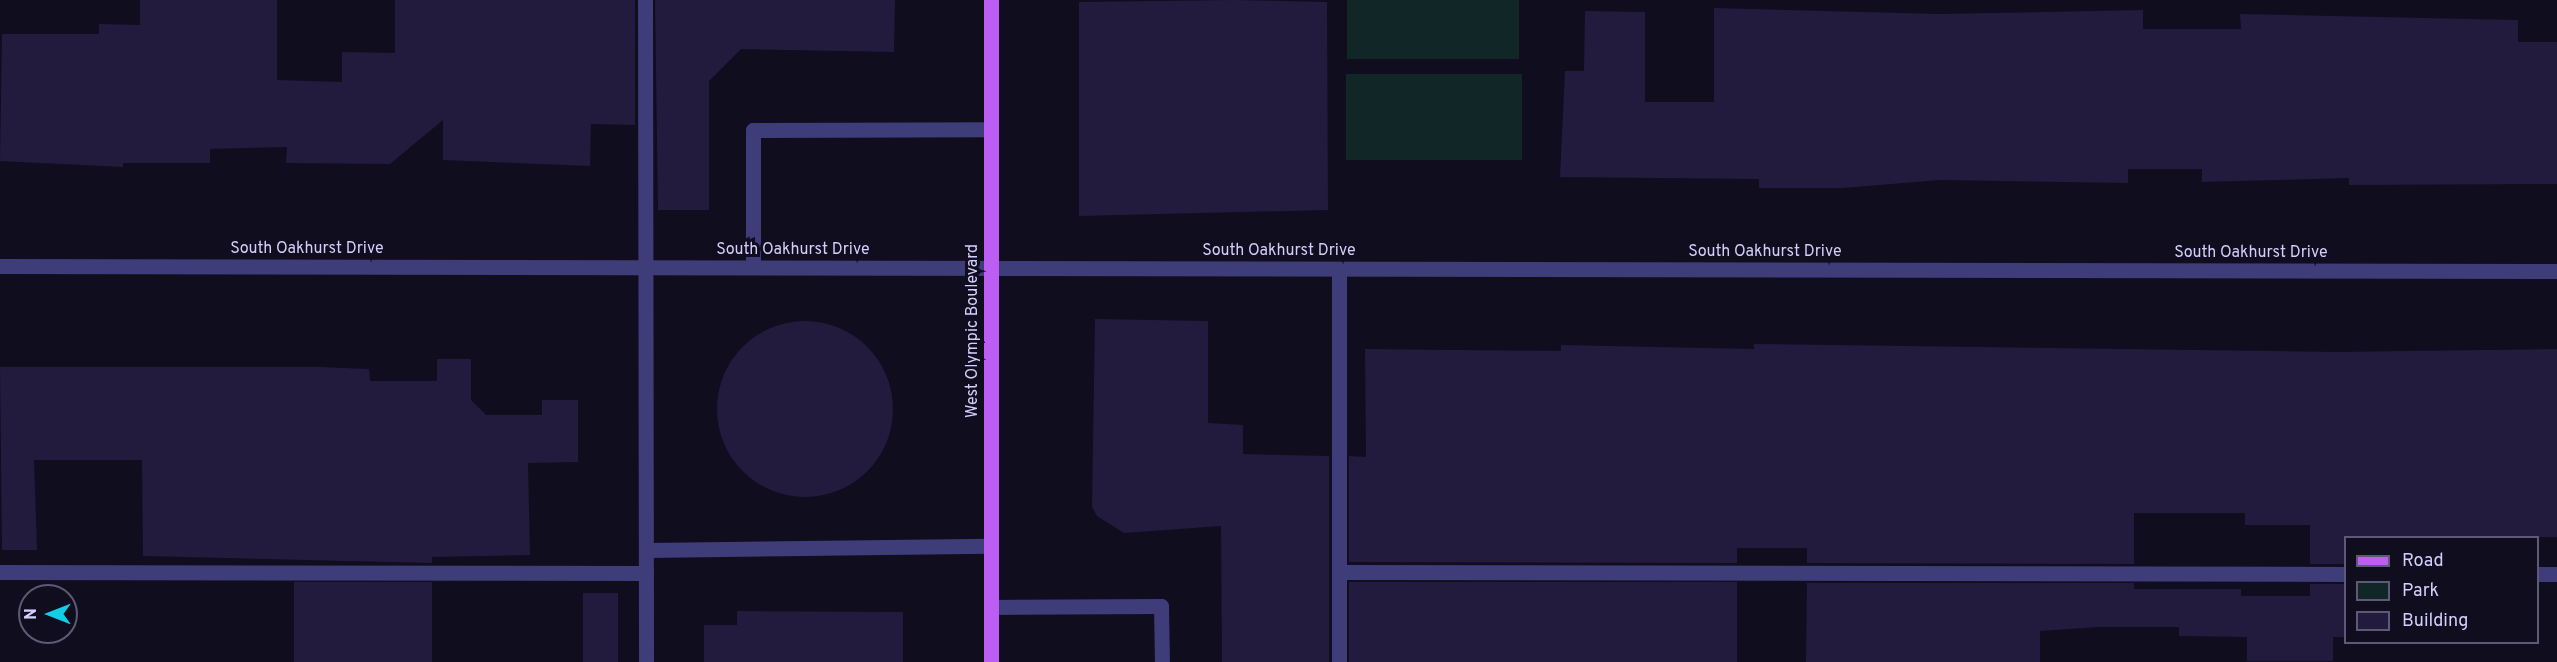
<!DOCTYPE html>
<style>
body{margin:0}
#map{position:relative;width:2557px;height:662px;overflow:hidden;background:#100d1e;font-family:Overpass,sans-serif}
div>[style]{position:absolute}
.green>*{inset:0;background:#112727;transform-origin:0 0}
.building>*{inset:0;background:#221b3d;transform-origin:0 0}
.round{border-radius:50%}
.service>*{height:15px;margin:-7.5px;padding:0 7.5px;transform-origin:7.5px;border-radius:7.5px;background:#3e3c79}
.minor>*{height:15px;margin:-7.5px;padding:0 7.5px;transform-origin:7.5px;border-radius:7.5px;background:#3e3c79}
.primary>*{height:15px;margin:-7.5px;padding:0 7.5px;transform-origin:7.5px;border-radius:7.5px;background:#bc5df3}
span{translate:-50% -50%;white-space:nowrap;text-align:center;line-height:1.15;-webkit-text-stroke:6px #100d1e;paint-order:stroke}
.street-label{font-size:16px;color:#d3cefb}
.legend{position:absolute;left:2344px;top:536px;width:195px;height:108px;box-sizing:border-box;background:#100d1e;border:2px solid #5e5a76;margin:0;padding:8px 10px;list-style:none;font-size:18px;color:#d3cefb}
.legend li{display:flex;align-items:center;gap:12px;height:30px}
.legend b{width:30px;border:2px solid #5e5a76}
.north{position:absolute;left:18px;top:584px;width:60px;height:60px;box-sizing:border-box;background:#100d1e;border:2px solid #5e5a76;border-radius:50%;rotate:270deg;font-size:16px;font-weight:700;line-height:24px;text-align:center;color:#d3cefb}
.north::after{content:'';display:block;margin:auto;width:21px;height:27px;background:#10cee5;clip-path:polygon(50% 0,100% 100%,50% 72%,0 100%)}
</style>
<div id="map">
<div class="green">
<div style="left:1347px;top:0;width:172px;height:59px"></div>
<div style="left:1346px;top:74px;width:176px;height:86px"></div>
</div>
<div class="building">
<div style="clip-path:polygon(140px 0,277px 0,277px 80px,342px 82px,342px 52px,395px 53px,395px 0,635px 0,635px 125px,591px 124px,590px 166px,443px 160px,443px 120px,390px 164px,286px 163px,287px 147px,210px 149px,210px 163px,123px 163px,123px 167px,0 161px,2px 34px,99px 34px,99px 24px,140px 25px)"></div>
<div style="clip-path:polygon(655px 0,895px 0,894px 52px,741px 49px,709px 81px,709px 210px,658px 210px)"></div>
<div style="clip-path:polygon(1233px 0,1327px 2px,1328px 210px,1079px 216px,1079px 2px)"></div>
<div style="clip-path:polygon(1714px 8px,1938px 14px,2143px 10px,2143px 29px,2241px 29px,2240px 14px,2518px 20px,2518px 42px,2557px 42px,2557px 184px,2349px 185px,2349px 178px,2202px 182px,2202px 169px,2128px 169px,2128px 183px,1940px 180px,1843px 188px,1759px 188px,1759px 179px,1560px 177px,1565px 71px,1584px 71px,1585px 11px,1645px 12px,1645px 102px,1714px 102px)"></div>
<div style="clip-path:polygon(1095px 319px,1208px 321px,1208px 423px,1243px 425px,1243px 454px,1329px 456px,1329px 662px,1222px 662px,1221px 526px,1124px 533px,1097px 516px,1092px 507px)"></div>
<div class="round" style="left:717px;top:321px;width:176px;height:176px"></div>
<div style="clip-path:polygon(1754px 344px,2336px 352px,2557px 349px,2557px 537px,2346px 537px,2346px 564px,2310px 564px,2310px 525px,2245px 525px,2245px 513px,2134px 513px,2134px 564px,1807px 563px,1807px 548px,1737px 548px,1737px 563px,1349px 562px,1349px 456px,1366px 457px,1365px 349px,1561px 351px,1561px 345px,1754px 349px)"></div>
<div style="clip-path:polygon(437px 359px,471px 359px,471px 400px,486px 415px,542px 415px,542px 400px,578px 400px,578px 462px,528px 463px,530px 555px,432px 557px,432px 563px,143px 556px,142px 460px,34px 460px,37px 550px,2px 550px,0 367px,319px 367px,369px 369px,370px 381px,437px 381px)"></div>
<div style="left:294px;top:582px;width:138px;height:80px"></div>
<div style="left:1349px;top:582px;width:388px;height:80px"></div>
<div style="clip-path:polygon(1807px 583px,2134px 583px,2134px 589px,2241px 589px,2241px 596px,2310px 596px,2310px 584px,2346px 584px,2346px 637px,2333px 637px,2333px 661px,2247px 661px,2247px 637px,2179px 636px,2179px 627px,2098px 627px,2040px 631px,2040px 662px,1806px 662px)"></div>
<div style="left:583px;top:593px;width:35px;height:69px"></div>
<div style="clip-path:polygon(737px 611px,903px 612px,903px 662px,704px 662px,704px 625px,737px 625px)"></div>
</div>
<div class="service">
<div style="left:645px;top:0;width:662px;rotate:89.91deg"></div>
<div style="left:753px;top:267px;width:137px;rotate:-90deg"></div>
<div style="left:753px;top:130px;width:238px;rotate:-0.2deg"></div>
<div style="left:1339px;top:269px;width:393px;rotate:90deg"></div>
<div style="left:646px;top:550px;width:345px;rotate:-0.7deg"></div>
<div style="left:0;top:572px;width:646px;rotate:0.09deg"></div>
<div style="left:1339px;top:572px;width:1007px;rotate:0.11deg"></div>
<div style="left:2538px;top:574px;width:19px"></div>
<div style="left:991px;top:607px;width:170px;rotate:-0.3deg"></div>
<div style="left:1161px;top:606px;width:56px;rotate:89deg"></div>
</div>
<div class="minor">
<div style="left:0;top:266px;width:2557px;rotate:0.11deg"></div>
</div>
<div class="primary">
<div style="left:991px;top:662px;width:662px;rotate:-90deg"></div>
</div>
<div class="street-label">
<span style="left:307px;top:249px">South Oakhurst Drive</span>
<span style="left:793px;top:250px">South Oakhurst Drive</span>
<span style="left:1279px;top:251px">South Oakhurst Drive</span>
<span style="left:1765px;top:252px">South Oakhurst Drive</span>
<span style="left:2251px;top:253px">South Oakhurst Drive</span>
<span style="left:973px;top:331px;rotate:-90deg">West Olympic Boulevard</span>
</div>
<ul class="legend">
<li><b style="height:8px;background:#bc5df3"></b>Road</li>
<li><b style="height:16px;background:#112727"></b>Park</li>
<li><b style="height:16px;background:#221b3d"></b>Building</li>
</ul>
<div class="north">N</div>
</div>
